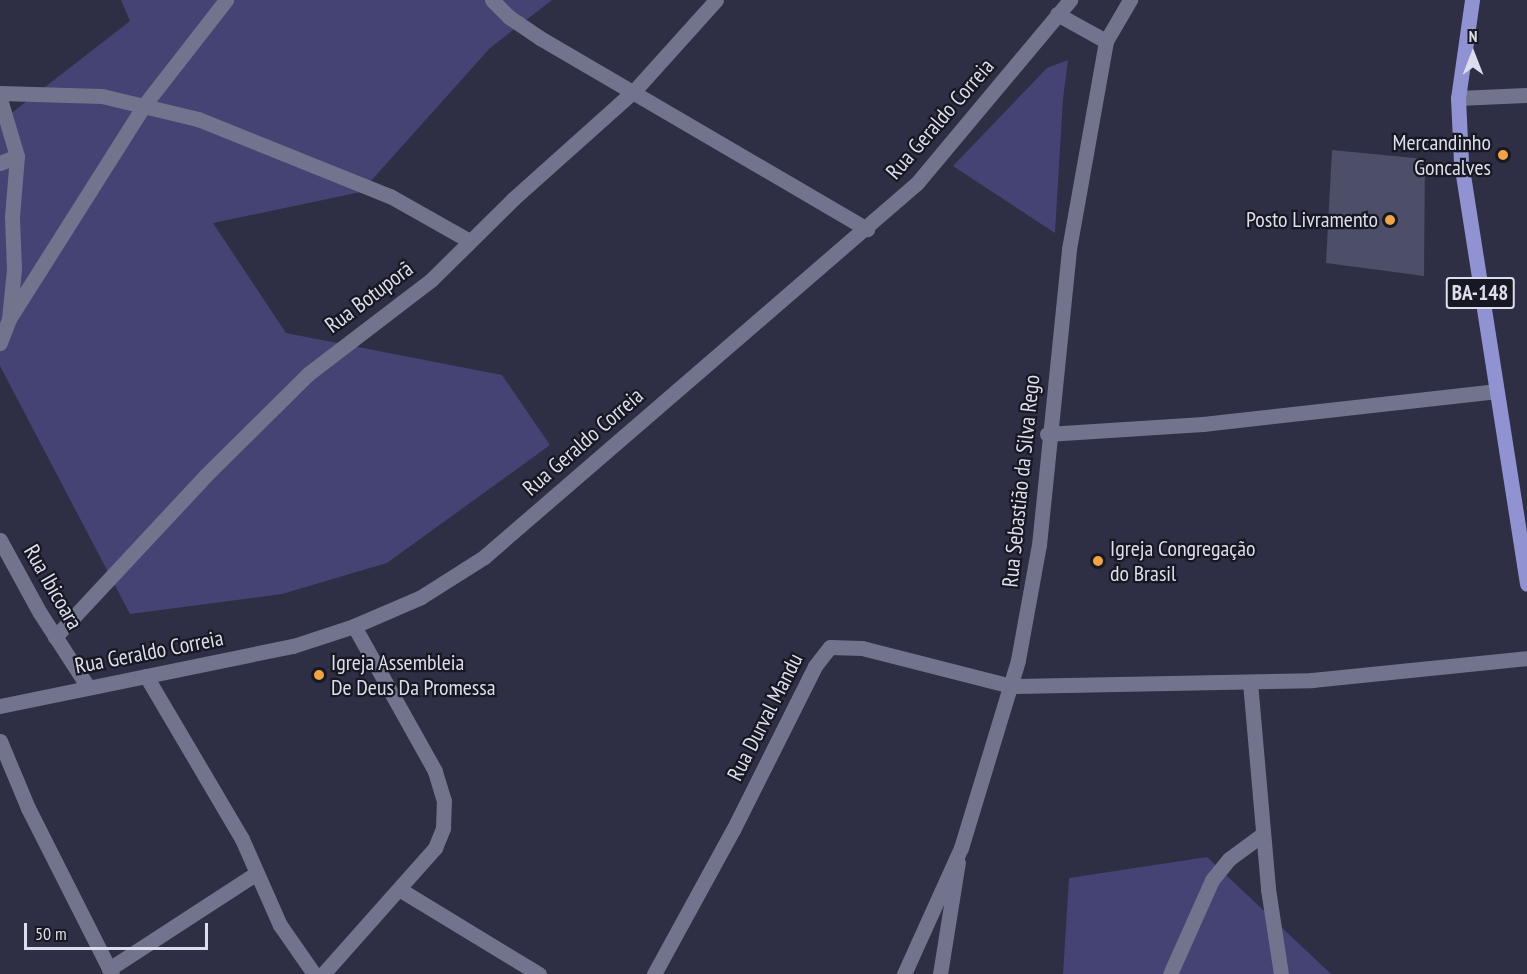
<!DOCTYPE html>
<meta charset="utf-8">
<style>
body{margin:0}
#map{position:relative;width:1527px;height:974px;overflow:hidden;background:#2e2e45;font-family:"PT Sans Narrow",sans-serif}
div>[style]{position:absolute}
.green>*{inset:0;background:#444373}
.building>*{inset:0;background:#4d4e67}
.minor>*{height:15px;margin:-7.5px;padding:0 7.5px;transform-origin:7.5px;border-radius:7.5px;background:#72738d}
.tertiary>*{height:15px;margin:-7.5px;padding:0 7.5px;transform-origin:7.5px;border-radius:7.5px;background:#72738d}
.primary>*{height:15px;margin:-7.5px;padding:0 7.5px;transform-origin:7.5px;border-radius:7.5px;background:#9192d1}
.dots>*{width:16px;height:16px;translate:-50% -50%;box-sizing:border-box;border:3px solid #171822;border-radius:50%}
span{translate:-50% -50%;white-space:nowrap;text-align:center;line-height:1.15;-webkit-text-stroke:4.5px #171822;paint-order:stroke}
.shield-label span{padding:2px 4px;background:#171822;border:2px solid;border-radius:4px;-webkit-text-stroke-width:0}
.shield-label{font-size:21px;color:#dddeed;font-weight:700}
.street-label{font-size:22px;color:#dddeed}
.poi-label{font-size:22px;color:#dddeed}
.right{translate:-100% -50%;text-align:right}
.left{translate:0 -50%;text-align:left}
.north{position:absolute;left:1443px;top:24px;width:60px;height:60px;-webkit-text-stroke:4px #171822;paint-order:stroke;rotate:0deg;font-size:16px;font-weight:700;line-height:24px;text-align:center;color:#dddeed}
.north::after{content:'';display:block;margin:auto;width:21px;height:27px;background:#dddeed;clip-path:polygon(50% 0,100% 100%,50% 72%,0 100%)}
.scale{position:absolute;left:24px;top:923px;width:184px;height:27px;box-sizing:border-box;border:3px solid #dddeed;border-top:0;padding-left:8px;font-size:18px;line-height:21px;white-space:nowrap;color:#dddeed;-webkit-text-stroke:4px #171822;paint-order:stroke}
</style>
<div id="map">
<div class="green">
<div style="clip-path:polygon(121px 0,552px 0,490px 48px,361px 192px,213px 223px,286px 333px,502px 375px,550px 445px,387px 563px,282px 594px,130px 614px,0 366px,0 122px,130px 21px)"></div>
<div style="clip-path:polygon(1068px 60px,1063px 99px,1055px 233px,953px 166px,1047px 68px)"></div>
<div style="clip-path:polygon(1207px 857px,1331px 974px,1063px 974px,1069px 878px)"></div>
</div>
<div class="building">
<div style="clip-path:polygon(1332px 150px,1425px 159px,1424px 276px,1326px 263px)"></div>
</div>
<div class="minor">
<div style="left:492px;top:0;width:24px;rotate:45deg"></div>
<div style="left:509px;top:17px;width:37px;rotate:34deg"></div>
<div style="left:540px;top:38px;width:379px;rotate:30.3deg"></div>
<div style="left:0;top:93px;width:102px;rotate:1.7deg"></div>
<div style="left:102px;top:96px;width:99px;rotate:13.5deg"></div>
<div style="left:198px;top:119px;width:207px;rotate:21.9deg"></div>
<div style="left:390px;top:196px;width:92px;rotate:29.4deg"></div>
<div style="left:1458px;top:98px;width:69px;rotate:-2.5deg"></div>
<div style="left:0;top:99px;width:59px;rotate:73.4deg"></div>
<div style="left:17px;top:156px;width:61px;rotate:94.7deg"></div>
<div style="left:12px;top:217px;width:52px;rotate:87.8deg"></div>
<div style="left:14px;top:269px;width:50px;rotate:95.7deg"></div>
<div style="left:9px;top:319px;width:26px;rotate:111deg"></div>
<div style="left:0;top:163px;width:18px;rotate:-22deg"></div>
<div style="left:9px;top:319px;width:254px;rotate:-57.7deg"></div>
<div style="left:145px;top:104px;width:132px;rotate:-52.1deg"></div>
<div style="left:1047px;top:434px;width:156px;rotate:-3.7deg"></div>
<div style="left:1203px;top:424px;width:294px;rotate:-6.4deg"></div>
<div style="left:0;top:540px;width:83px;rotate:61.3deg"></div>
<div style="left:40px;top:613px;width:88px;rotate:57deg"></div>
<div style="left:55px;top:637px;width:220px;rotate:-47deg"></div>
<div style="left:205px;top:476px;width:145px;rotate:-44.7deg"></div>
<div style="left:308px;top:374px;width:155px;rotate:-37.4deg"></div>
<div style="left:431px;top:280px;width:115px;rotate:-44.6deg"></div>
<div style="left:513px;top:199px;width:164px;rotate:-41.8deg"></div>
<div style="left:635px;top:90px;width:121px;rotate:-48deg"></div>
<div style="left:146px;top:676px;width:189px;rotate:59.5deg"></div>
<div style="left:242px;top:839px;width:94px;rotate:66.2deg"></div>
<div style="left:280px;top:925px;width:60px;rotate:55.2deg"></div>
<div style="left:1250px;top:682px;width:208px;rotate:85deg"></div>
<div style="left:1268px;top:889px;width:86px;rotate:81.3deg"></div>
<div style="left:0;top:741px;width:73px;rotate:67.3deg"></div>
<div style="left:28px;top:808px;width:186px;rotate:63.2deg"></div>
<div style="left:399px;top:889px;width:164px;rotate:31.3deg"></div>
<div style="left:109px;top:969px;width:176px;rotate:-33deg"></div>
<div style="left:323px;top:974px;width:169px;rotate:-48.4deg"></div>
<div style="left:435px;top:848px;width:22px;rotate:-68deg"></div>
<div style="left:443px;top:828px;width:27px;rotate:-88deg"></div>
<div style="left:444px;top:801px;width:31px;rotate:-107deg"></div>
<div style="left:435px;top:771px;width:166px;rotate:-119.2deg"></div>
<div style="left:654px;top:974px;width:164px;rotate:-61.3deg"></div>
<div style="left:733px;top:830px;width:183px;rotate:-63.4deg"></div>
<div style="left:815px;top:666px;width:24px;rotate:-52deg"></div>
<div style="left:830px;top:647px;width:32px;rotate:2deg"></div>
<div style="left:862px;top:648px;width:154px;rotate:14.3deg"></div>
<div style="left:1011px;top:686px;width:301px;rotate:-1.1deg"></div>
<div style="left:1312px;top:680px;width:216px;rotate:-5.8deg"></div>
<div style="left:940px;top:974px;width:113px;rotate:-80.9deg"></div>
<div style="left:1170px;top:974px;width:103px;rotate:-65.9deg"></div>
<div style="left:1212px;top:880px;width:27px;rotate:-51deg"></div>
<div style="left:1229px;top:859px;width:42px;rotate:-36.3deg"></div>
</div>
<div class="tertiary">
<div style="left:1057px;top:14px;width:56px;rotate:28.9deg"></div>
<div style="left:0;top:706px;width:299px;rotate:-11.6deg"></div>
<div style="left:293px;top:646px;width:64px;rotate:-18.2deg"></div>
<div style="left:354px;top:626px;width:73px;rotate:-23.4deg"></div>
<div style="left:421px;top:597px;width:75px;rotate:-32.4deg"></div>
<div style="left:484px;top:557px;width:572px;rotate:-40.82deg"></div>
<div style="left:917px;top:183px;width:239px;rotate:-50.1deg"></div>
<div style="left:904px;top:974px;width:138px;rotate:-65.7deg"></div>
<div style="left:961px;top:848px;width:196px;rotate:-73.1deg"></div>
<div style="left:1018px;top:660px;width:117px;rotate:-79.7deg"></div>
<div style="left:1039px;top:545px;width:298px;rotate:-84.2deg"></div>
<div style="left:1069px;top:249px;width:211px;rotate:-79.9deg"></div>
<div style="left:1106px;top:41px;width:48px;rotate:-59.7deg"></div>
</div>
<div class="primary">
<div style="left:1472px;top:0;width:99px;rotate:98.1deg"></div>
<div style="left:1458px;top:98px;width:64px;rotate:87.3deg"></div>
<div style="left:1461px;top:162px;width:427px;rotate:81.1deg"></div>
</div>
<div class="dots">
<div style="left:1503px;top:155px;background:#efa73d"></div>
<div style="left:1390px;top:220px;background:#efa73d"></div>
<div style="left:1098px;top:561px;background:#efa73d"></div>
<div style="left:319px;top:675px;background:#efa73d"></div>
</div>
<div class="shield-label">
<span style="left:1480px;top:293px">BA-148</span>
</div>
<div class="street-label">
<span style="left:940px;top:119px;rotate:-49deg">Rua Geraldo Correia</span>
<span style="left:369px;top:297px;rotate:-37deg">Rua Botuporã</span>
<span style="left:583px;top:442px;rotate:-41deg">Rua Geraldo Correia</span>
<span style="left:1021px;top:481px;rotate:-84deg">Rua Sebastião da Silva Rego</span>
<span style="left:53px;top:587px;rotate:60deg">Rua Ibicoara</span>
<span style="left:149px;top:652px;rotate:-11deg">Rua Geraldo Correia</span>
<span style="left:765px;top:717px;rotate:-63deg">Rua Durval Mandu</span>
</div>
<div class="poi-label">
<span class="right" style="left:1491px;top:155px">Mercandinho<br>Goncalves</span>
<span class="right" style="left:1378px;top:220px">Posto Livramento</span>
<span class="left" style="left:1110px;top:561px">Igreja Congregação<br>do Brasil</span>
<span class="left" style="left:331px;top:675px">Igreja Assembleia<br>De Deus Da Promessa</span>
</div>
<div class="north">N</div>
<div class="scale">50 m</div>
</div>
